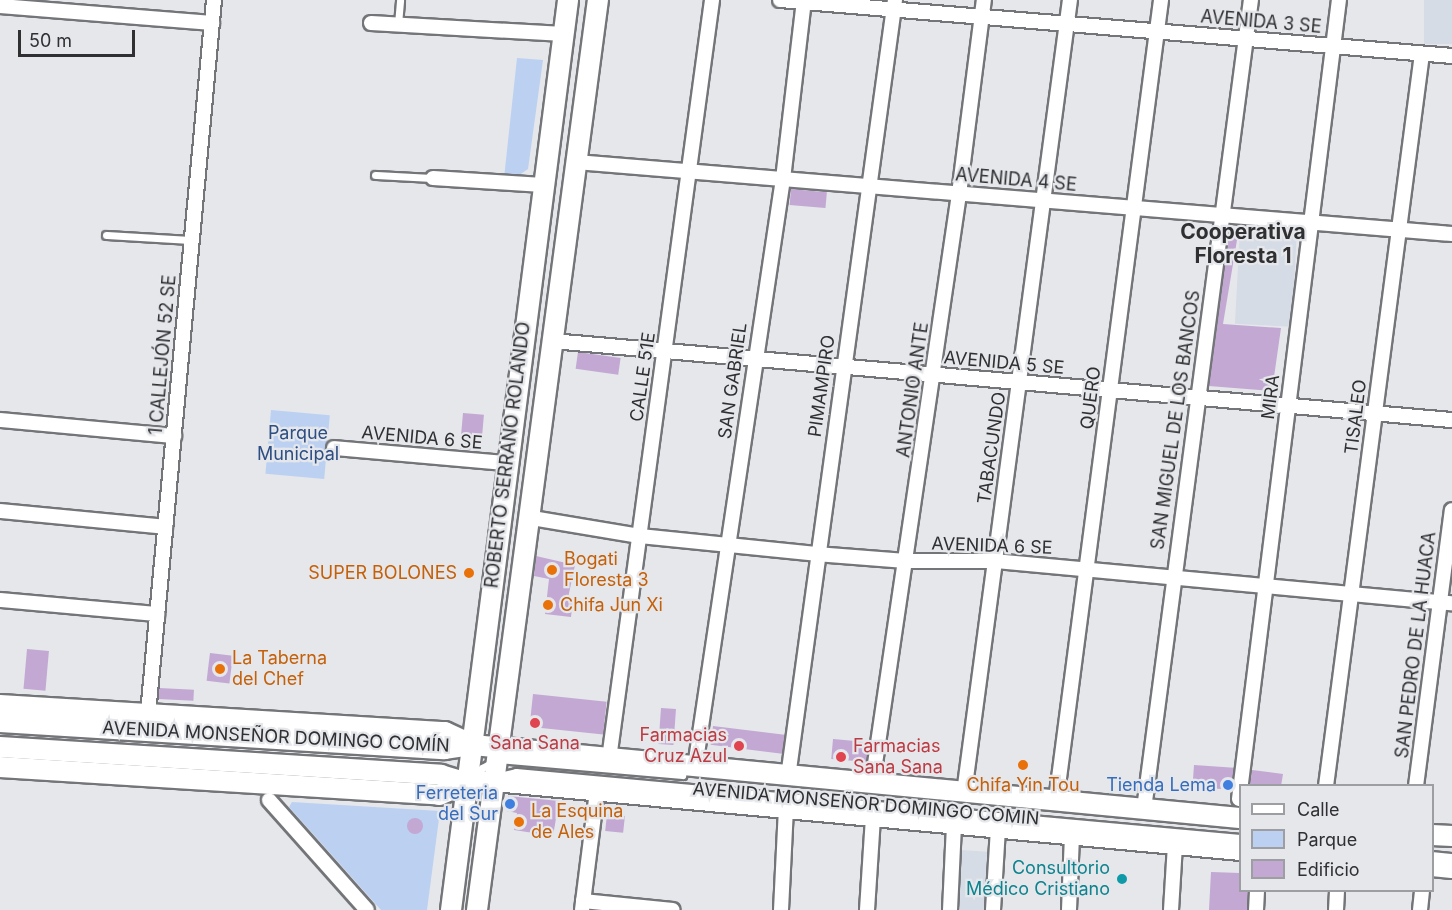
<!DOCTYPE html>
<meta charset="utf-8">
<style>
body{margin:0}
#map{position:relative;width:1452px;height:910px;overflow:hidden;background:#e5e7eb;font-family:Inter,sans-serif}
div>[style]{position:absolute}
.built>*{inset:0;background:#d6dce6;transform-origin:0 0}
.green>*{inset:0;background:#bcd1f1;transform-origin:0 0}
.building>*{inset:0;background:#c2a8d3;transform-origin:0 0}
.round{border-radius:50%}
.roads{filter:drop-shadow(2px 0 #737578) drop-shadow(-2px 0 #737578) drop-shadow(0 2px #737578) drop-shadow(0 -2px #737578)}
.lane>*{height:7px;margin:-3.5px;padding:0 3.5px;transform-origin:3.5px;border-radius:3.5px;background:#fff}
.street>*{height:14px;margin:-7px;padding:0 7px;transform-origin:7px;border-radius:7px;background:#fff}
.secondary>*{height:20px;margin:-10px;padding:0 10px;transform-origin:10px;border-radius:10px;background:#fff}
.dots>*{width:16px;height:16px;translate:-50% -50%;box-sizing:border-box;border:3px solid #e5e7eb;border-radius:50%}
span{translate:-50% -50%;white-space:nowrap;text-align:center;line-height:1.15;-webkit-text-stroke:4.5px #e5e7eb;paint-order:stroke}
.street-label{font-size:18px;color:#303032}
.park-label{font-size:18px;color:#2d4e83}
.food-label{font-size:18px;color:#c56008}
.left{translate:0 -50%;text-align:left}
.right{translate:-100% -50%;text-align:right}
.health-label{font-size:18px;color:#be3a42}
.shop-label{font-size:18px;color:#366cbe}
.culture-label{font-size:18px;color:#0d838f}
.quarter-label{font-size:21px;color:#303032;font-weight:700}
.legend{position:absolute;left:1239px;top:784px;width:195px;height:108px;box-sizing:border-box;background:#e5e7eb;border:2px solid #9d9ea1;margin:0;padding:8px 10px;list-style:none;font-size:18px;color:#303032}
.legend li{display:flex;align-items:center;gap:12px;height:30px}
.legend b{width:30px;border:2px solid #9d9ea1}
.scale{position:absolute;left:18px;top:30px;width:117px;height:27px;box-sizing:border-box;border:3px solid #303032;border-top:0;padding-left:8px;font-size:18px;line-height:21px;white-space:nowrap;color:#303032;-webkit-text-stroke:4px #e5e7eb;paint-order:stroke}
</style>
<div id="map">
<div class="built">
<div style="left:1424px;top:0;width:28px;height:44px"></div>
<div style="left:1240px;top:228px;width:57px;height:96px;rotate:3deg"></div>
<div style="left:962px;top:850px;width:32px;height:60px;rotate:4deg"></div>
</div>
<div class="green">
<div style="clip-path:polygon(517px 58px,543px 60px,528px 169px,512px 180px,504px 178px)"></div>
<div style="left:271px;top:410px;width:59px;height:64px;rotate:5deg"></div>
<div style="clip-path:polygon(292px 802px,440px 811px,427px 910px,381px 910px,289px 807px)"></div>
</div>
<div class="building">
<div style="left:791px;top:189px;width:36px;height:16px;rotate:5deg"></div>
<div style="clip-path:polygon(1239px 228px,1223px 324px,1281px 328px,1272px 391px,1209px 386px,1230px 229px)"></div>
<div style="left:578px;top:352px;width:43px;height:17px;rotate:8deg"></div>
<div style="left:463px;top:413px;width:21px;height:36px;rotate:5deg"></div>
<div style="clip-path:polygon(536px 556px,575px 565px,568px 598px,573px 599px,571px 617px,545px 614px,549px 579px,534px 576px)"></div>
<div style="left:27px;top:649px;width:22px;height:40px;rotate:5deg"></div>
<div style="left:210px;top:653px;width:23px;height:28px;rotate:7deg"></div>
<div style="left:159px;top:688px;width:35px;height:11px;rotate:3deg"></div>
<div style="left:533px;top:694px;width:74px;height:33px;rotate:6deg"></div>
<div style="left:661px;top:708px;width:15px;height:36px;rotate:4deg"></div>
<div style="left:713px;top:726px;width:72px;height:19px;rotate:7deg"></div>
<div style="left:833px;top:739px;width:36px;height:20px;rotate:5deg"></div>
<div style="left:1194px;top:765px;width:40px;height:22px;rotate:4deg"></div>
<div style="clip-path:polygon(1252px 770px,1283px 774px,1281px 786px,1250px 786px)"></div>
<div style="clip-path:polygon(508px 796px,559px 801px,553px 836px,514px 830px,517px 813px,506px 811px)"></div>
<div style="left:607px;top:814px;width:18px;height:17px;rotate:6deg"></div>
<div class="round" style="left:407px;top:818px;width:16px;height:16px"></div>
<div style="clip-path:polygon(1211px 872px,1240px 873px,1240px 891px,1248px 891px,1247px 910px,1209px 910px)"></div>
</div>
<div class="roads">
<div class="lane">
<div style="left:398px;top:24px;width:24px;rotate:-85deg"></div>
<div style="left:375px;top:175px;width:58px;rotate:3deg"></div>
<div style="left:106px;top:235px;width:85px;rotate:3.4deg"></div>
<div style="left:504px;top:775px;width:12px;rotate:-14deg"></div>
<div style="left:516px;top:772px;width:727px;rotate:5.21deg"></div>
<div style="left:475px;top:780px;width:14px;rotate:-60deg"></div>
<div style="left:482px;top:768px;width:18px;rotate:-29deg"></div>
<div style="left:498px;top:759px;width:185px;rotate:5deg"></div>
<div style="left:1432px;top:855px;width:20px;rotate:6deg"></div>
</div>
<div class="street">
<div style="left:780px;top:0;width:674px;rotate:4.76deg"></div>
<div style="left:0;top:6px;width:213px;rotate:4.6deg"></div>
<div style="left:371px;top:23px;width:193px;rotate:3.3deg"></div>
<div style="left:576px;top:162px;width:879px;rotate:4.7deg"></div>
<div style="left:433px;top:178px;width:110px;rotate:3.6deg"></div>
<div style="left:552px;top:341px;width:903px;rotate:5.02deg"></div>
<div style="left:0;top:420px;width:175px;rotate:5.3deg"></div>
<div style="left:334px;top:448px;width:173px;rotate:5deg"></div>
<div style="left:0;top:511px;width:166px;rotate:5.5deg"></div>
<div style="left:532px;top:518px;width:109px;rotate:9.5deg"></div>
<div style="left:640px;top:536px;width:177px;rotate:5.8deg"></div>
<div style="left:816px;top:554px;width:90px;rotate:4.4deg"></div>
<div style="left:906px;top:561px;width:89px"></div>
<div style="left:995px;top:561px;width:459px;rotate:5.3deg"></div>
<div style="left:0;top:600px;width:158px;rotate:5.1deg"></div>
<div style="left:148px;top:714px;width:717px;rotate:-84.72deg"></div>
<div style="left:609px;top:759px;width:766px;rotate:-82.27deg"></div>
<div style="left:695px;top:767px;width:595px;rotate:-81.49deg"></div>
<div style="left:783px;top:179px;width:180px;rotate:-83.3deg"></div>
<div style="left:788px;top:777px;width:784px;rotate:-82.16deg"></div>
<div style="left:872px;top:784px;width:596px;rotate:-81.61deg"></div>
<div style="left:959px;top:194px;width:196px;rotate:-82.7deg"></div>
<div style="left:1326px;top:786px;width:738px;rotate:-82.53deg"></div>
<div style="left:1416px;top:786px;width:278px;rotate:-82.6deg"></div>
<div style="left:964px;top:793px;width:800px;rotate:-82.39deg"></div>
<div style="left:1239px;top:799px;width:805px;rotate:-82.87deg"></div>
<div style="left:269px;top:800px;width:147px;rotate:48.3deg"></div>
<div style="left:1056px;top:801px;width:808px;rotate:-82.53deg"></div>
<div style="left:1144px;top:809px;width:816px;rotate:-82.47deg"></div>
<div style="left:583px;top:901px;width:90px;rotate:5.7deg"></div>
<div style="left:582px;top:910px;width:120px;rotate:-82.8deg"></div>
<div style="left:781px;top:910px;width:101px;rotate:-87.2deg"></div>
<div style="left:867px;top:910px;width:93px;rotate:-86.3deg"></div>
<div style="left:950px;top:910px;width:86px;rotate:-87.3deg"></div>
<div style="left:993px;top:910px;width:82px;rotate:-86.5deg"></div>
<div style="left:1069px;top:910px;width:76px;rotate:-87.7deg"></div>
<div style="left:1171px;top:910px;width:66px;rotate:-86.5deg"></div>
<div style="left:1256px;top:910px;width:20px;rotate:-87deg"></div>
<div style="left:1336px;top:910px;width:20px;rotate:-87deg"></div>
<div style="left:1420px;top:910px;width:20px;rotate:-84deg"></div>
</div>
<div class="secondary">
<div style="left:0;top:705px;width:446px;rotate:3.5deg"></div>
<div style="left:445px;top:732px;width:31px;rotate:25deg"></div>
<div style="left:0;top:722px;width:445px;rotate:3.5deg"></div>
<div style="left:444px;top:749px;width:29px;rotate:-8deg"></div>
<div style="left:473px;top:745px;width:770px;rotate:5.44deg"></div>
<div style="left:0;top:747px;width:442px;rotate:3.6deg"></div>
<div style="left:441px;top:775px;width:27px;rotate:17deg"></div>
<div style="left:0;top:767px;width:440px;rotate:3.6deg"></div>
<div style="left:439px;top:795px;width:30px;rotate:-23deg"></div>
<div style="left:467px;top:783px;width:27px;rotate:-4deg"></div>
<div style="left:494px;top:781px;width:749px;rotate:5.28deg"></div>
<div style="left:1432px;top:835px;width:20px;rotate:3deg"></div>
<div style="left:1432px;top:866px;width:20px;rotate:6deg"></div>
<div style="left:451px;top:910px;width:917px;rotate:-82.67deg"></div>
<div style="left:477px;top:910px;width:918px;rotate:-82.43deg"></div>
</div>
</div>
<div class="dots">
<div style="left:552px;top:570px;background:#e8710a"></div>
<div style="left:469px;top:573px;background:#e8710a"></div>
<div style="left:548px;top:605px;background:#e8710a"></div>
<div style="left:220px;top:669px;background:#e8710a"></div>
<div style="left:535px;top:723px;background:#e0444e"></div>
<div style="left:739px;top:746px;background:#e0444e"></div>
<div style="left:841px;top:757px;background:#e0444e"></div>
<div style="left:1023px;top:765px;background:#e8710a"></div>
<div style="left:1228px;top:785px;background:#3f7fe0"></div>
<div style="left:510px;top:804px;background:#3f7fe0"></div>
<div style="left:519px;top:822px;background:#e8710a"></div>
<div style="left:1122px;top:879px;background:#0f9aa8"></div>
</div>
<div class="street-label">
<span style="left:1261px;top:22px;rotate:5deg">AVENIDA 3 SE</span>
<span style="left:1016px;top:180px;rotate:5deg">AVENIDA 4 SE</span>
<span style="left:163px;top:355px;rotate:-85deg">1 CALLEJÓN 52 SE</span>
<span style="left:1004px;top:363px;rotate:5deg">AVENIDA 5 SE</span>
<span style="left:643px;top:377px;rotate:-82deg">CALLE 51E</span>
<span style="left:733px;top:381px;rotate:-82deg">SAN GABRIEL</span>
<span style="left:822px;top:386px;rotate:-82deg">PIMAMPIRO</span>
<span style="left:913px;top:390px;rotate:-82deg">ANTONIO ANTE</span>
<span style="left:1271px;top:397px;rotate:-83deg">MIRA</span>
<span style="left:1091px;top:398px;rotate:-83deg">QUERO</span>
<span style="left:1356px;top:417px;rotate:-83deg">TISALEO</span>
<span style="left:1176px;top:420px;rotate:-82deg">SAN MIGUEL DE LOS BANCOS</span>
<span style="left:422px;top:438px;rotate:5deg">AVENIDA 6 SE</span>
<span style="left:992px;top:448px;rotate:-82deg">TABACUNDO</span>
<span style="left:508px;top:455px;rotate:-83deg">ROBERTO SERRANO ROLANDO</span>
<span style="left:992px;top:546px;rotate:2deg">AVENIDA 6 SE</span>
<span style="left:1416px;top:645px;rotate:-83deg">SAN PEDRO DE LA HUACA</span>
<span style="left:276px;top:737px;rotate:3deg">AVENIDA MONSEÑOR DOMINGO COMÍN</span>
<span style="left:866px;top:804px;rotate:5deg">AVENIDA MONSEÑOR DOMINGO COMIN</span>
</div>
<div class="park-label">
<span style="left:298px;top:444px">Parque<br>Municipal</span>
</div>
<div class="food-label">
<span class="left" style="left:564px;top:570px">Bogati<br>Floresta 3</span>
<span class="right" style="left:457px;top:573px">SUPER BOLONES</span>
<span class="left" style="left:560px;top:605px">Chifa Jun Xi</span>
<span class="left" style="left:232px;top:669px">La Taberna<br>del Chef</span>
<span style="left:1023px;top:785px">Chifa Yin Tou</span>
<span class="left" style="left:531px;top:822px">La Esquina<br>de Ales</span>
</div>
<div class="health-label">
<span class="right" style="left:727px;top:746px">Farmacias<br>Cruz Azul</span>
<span style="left:535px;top:743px">Sana Sana</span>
<span class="left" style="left:853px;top:757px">Farmacias<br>Sana Sana</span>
</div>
<div class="shop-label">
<span class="right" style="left:1216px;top:785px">Tienda Lema</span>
<span class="right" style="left:498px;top:804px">Ferreteria<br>del Sur</span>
</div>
<div class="culture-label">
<span class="right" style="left:1110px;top:879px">Consultorio<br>Médico Cristiano</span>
</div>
<div class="quarter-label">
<span style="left:1243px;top:244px">Cooperativa<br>Floresta 1</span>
</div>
<ul class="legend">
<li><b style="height:8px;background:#fff"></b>Calle</li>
<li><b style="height:16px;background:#bcd1f1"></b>Parque</li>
<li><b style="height:16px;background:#c2a8d3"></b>Edificio</li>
</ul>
<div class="scale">50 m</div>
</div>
